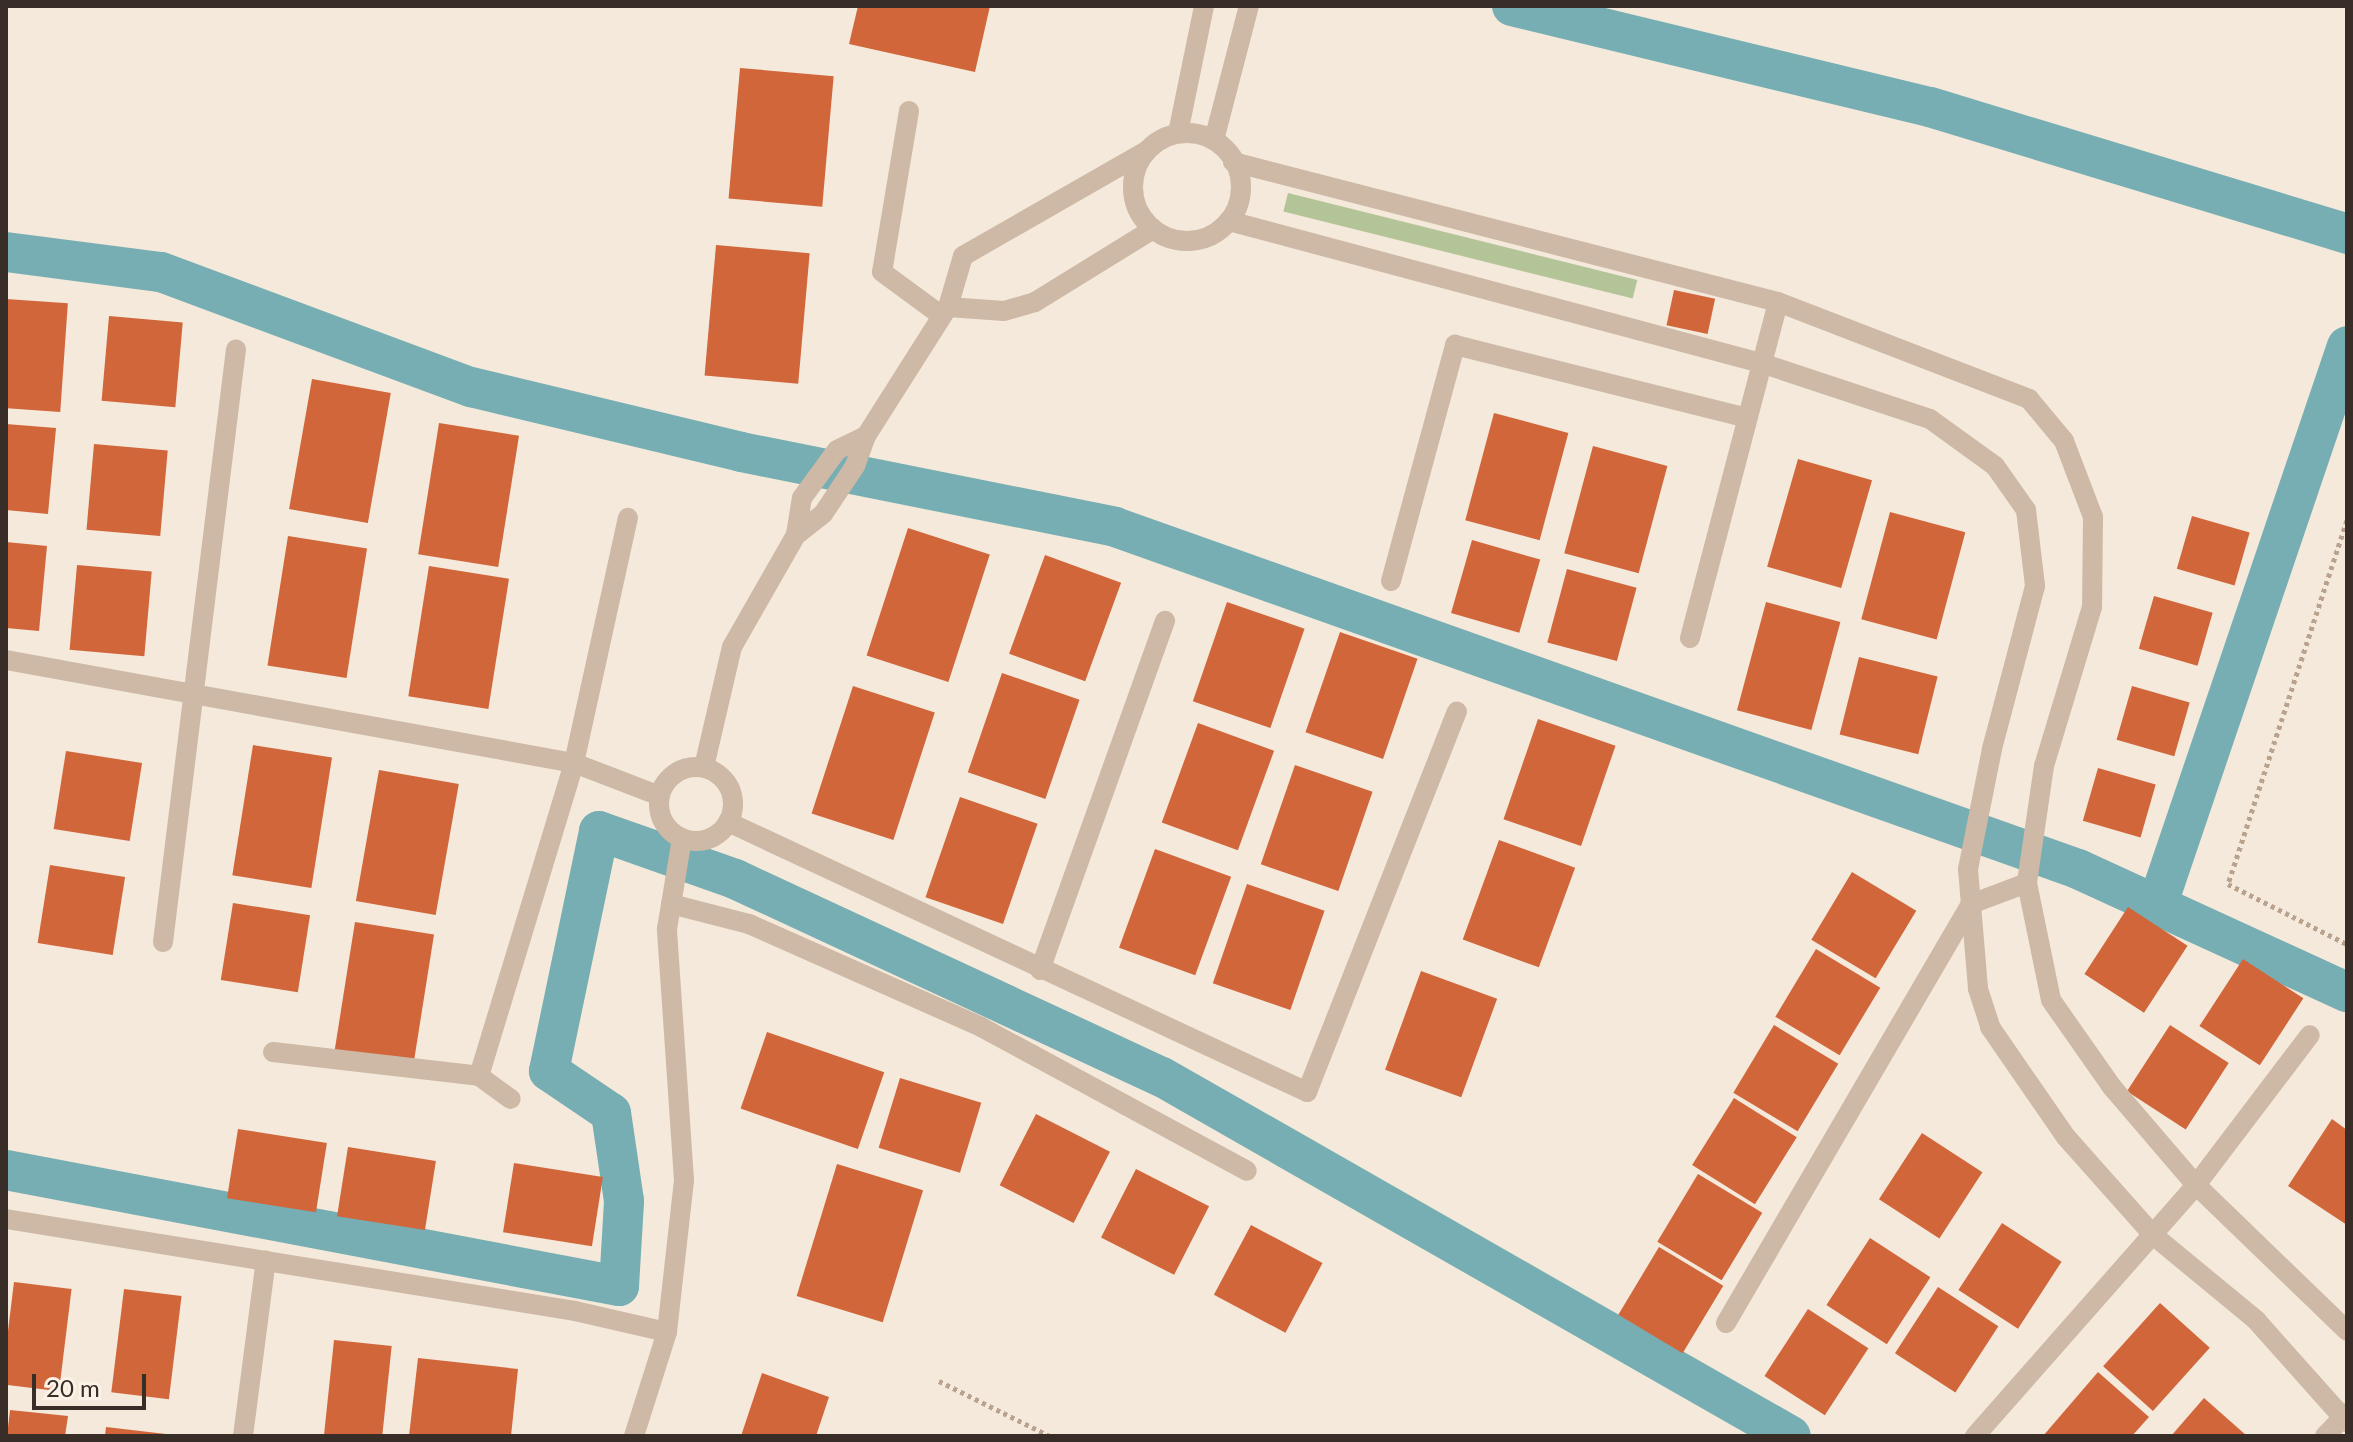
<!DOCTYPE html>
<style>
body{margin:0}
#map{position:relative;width:2353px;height:1442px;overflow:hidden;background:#f4e9da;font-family:Lato,sans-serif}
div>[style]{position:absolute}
.green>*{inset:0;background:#b3c498;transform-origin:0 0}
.canal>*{height:40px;margin:-20px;padding:0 20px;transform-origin:20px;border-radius:20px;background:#76aeb3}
.building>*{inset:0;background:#d1663b;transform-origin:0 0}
.path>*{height:5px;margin-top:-2.5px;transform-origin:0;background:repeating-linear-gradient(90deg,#b9a38f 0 4px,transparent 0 8px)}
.street>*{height:20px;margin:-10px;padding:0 10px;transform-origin:10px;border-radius:10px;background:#cdb9a5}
.street>.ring{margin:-10px;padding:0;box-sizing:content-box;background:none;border:20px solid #cdb9a5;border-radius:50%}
span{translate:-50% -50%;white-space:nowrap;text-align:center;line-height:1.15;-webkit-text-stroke:6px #fbf3e7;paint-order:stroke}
.frame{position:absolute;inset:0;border:8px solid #382d27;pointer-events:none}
.scale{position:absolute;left:32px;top:1374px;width:114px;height:36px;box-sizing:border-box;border:4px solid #382d27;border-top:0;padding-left:10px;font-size:24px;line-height:28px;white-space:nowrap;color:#382d27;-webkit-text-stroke:6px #fbf3e7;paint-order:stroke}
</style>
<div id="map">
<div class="green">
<div style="left:1288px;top:193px;width:360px;height:19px;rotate:14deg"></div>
</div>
<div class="canal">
<div style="left:1512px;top:6px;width:430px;rotate:13.6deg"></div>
<div style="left:1930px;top:107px;width:436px;rotate:16.9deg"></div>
<div style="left:6px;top:252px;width:156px;rotate:7.4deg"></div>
<div style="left:161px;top:272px;width:331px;rotate:20.4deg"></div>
<div style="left:471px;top:387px;width:278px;rotate:13.5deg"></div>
<div style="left:741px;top:452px;width:381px;rotate:11.3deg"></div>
<div style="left:1115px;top:527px;width:1022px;rotate:19.55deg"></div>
<div style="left:2078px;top:869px;width:296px;rotate:24.6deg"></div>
<div style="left:2157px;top:906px;width:591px;rotate:-71.26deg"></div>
<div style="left:6px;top:1170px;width:624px;rotate:10.72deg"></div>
<div style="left:619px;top:1286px;width:85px;rotate:-86.6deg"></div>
<div style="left:624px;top:1201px;width:89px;rotate:-98.4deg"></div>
<div style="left:611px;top:1113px;width:75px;rotate:-145.9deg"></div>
<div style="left:549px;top:1071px;width:245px;rotate:-78.2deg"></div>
<div style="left:599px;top:831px;width:144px;rotate:19.4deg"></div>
<div style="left:735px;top:879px;width:471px;rotate:24.9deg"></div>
<div style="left:1162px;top:1077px;width:724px;rotate:29.72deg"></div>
</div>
<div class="building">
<div style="clip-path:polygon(858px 6px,990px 6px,975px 72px,849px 44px)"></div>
<div style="left:740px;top:68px;width:94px;height:131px;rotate:5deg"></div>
<div style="left:716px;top:245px;width:94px;height:131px;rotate:5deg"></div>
<div style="left:1674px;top:290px;width:42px;height:36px;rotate:12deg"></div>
<div style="left:6px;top:299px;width:62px;height:109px;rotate:4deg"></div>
<div style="left:109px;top:316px;width:74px;height:85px;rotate:5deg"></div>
<div style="left:312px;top:379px;width:80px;height:132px;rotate:10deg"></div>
<div style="left:1494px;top:413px;width:77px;height:111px;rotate:15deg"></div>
<div style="left:439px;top:423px;width:81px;height:133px;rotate:9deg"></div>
<div style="clip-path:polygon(6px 424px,56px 428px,48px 514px,6px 510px)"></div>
<div style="left:94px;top:444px;width:74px;height:86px;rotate:5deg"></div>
<div style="left:1593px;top:446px;width:77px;height:111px;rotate:15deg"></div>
<div style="left:1798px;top:459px;width:77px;height:112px;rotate:16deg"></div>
<div style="left:1890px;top:512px;width:78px;height:111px;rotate:15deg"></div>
<div style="left:2192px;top:516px;width:60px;height:55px;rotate:16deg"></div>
<div style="left:908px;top:528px;width:86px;height:134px;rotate:18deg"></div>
<div style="left:288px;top:536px;width:80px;height:131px;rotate:9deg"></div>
<div style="left:1472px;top:540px;width:71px;height:76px;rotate:16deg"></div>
<div style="clip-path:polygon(6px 542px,47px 546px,39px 631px,6px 628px)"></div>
<div style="left:1045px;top:555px;width:81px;height:105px;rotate:20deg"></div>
<div style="left:77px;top:565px;width:75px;height:85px;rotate:5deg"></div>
<div style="left:429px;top:566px;width:81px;height:132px;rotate:9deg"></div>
<div style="left:1567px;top:569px;width:72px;height:76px;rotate:15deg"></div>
<div style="left:2154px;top:596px;width:61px;height:55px;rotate:16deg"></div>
<div style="left:1227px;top:602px;width:82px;height:105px;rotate:19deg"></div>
<div style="left:1766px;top:602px;width:77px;height:112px;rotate:15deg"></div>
<div style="left:1340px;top:632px;width:82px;height:106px;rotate:19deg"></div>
<div style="left:1859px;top:657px;width:81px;height:80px;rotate:14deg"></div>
<div style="left:1002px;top:673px;width:82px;height:105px;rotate:19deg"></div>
<div style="left:853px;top:686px;width:86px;height:134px;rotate:18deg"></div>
<div style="left:2132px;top:686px;width:60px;height:56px;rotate:16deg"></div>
<div style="left:1538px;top:719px;width:82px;height:106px;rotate:19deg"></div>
<div style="left:1198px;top:723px;width:81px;height:106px;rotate:20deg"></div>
<div style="left:253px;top:745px;width:80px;height:132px;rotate:9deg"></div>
<div style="left:66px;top:751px;width:77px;height:79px;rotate:9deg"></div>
<div style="left:1295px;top:765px;width:82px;height:105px;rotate:19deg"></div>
<div style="left:2098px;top:768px;width:60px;height:55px;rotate:16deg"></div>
<div style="left:379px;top:770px;width:81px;height:133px;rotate:10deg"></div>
<div style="left:960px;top:797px;width:82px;height:106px;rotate:19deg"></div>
<div style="left:1499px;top:840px;width:81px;height:106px;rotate:20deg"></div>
<div style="left:1155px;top:849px;width:81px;height:105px;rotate:20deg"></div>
<div style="left:50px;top:865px;width:76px;height:79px;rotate:9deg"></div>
<div style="left:1852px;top:872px;width:75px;height:79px;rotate:31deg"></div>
<div style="left:1247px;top:884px;width:82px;height:105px;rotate:19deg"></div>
<div style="left:233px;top:903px;width:78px;height:78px;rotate:9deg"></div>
<div style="left:2128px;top:907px;width:71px;height:80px;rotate:33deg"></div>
<div style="left:355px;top:922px;width:80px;height:132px;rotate:9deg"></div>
<div style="left:1816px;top:949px;width:75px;height:79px;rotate:31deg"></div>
<div style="left:2243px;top:959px;width:72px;height:80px;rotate:33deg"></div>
<div style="left:1421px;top:971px;width:81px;height:105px;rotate:20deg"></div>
<div style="left:1774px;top:1025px;width:75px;height:79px;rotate:31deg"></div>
<div style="left:2170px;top:1025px;width:70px;height:79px;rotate:33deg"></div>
<div style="left:767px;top:1032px;width:124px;height:81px;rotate:19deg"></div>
<div style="left:900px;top:1078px;width:85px;height:73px;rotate:17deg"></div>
<div style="left:1734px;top:1098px;width:74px;height:79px;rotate:32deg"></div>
<div style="left:1036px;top:1114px;width:83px;height:80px;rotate:27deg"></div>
<div style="clip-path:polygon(2332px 1119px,2347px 1130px,2347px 1225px,2288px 1186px)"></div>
<div style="left:238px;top:1129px;width:90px;height:70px;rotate:9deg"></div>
<div style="left:1922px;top:1133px;width:72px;height:79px;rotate:33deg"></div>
<div style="left:348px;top:1147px;width:89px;height:70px;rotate:9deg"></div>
<div style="left:514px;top:1163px;width:90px;height:70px;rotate:9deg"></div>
<div style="left:837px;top:1164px;width:90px;height:138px;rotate:17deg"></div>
<div style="left:1136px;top:1169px;width:82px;height:77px;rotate:27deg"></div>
<div style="left:1698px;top:1174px;width:75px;height:79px;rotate:31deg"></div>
<div style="left:2002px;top:1223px;width:71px;height:80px;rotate:33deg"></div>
<div style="left:1251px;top:1225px;width:81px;height:79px;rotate:28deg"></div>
<div style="left:1870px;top:1238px;width:72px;height:80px;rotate:33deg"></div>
<div style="left:1659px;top:1247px;width:75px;height:79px;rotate:31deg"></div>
<div style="left:14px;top:1282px;width:58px;height:103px;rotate:7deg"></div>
<div style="left:1938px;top:1287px;width:72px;height:79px;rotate:33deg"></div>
<div style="left:124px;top:1289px;width:58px;height:104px;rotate:7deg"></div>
<div style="left:2160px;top:1303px;width:67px;height:85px;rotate:42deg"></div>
<div style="left:1808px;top:1309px;width:72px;height:80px;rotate:33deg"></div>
<div style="left:334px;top:1340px;width:58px;height:97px;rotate:6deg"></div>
<div style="clip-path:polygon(418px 1358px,518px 1369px,511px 1436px,409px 1436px)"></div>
<div style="clip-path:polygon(2098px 1372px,2149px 1417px,2132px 1436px,2043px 1436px)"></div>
<div style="clip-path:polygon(762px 1373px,829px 1397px,816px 1436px,741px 1436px)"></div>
<div style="clip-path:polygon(2204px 1398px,2247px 1436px,2171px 1436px)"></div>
<div style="clip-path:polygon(10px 1410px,68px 1416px,65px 1436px,7px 1436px)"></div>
<div style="clip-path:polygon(106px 1427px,166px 1434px,166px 1436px,105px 1436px)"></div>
</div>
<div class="path">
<div style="left:2347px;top:520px;width:383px;rotate:108.1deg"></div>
<div style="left:2228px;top:884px;width:133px;rotate:26.8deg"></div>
<div style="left:939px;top:1381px;width:124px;rotate:26.4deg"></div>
</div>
<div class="street">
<div style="left:909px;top:111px;width:163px;rotate:99.5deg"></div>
<div style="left:882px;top:272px;width:74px;rotate:36.3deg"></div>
<div style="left:1178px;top:133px;width:130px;rotate:-78.4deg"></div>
<div class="ring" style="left:1133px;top:133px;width:88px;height:88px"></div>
<div style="left:1214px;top:140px;width:138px;rotate:-75.4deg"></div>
<div style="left:1233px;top:162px;width:563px;rotate:14.41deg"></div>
<div style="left:1778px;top:302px;width:269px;rotate:21.1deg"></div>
<div style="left:2029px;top:399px;width:55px;rotate:50.2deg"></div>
<div style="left:2064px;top:441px;width:81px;rotate:69.1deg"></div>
<div style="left:2093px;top:517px;width:90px;rotate:90.6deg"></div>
<div style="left:2092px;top:607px;width:166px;rotate:106.8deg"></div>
<div style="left:2044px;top:766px;width:118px;rotate:98.3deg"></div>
<div style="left:2027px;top:883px;width:119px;rotate:78.4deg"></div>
<div style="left:2051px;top:1000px;width:106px;rotate:55deg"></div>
<div style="left:2112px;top:1087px;width:129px;rotate:49.4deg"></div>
<div style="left:2196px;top:1185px;width:210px;rotate:44deg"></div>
<div style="left:1229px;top:221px;width:551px;rotate:14.94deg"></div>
<div style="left:1761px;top:363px;width:178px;rotate:18.3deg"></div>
<div style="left:1930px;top:419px;width:80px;rotate:35.9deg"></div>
<div style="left:1995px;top:466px;width:54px;rotate:54.8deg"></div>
<div style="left:2026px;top:510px;width:77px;rotate:83.2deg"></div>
<div style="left:2035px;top:586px;width:169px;rotate:104.8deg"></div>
<div style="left:1992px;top:749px;width:122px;rotate:101.3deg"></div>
<div style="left:1968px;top:869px;width:120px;rotate:85.2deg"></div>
<div style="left:1978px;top:989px;width:40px;rotate:72deg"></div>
<div style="left:1990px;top:1027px;width:134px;rotate:55.4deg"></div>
<div style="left:2066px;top:1137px;width:131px;rotate:48.4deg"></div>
<div style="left:2153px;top:1235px;width:134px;rotate:39.5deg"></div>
<div style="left:2256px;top:1320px;width:137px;rotate:48.3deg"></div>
<div style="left:948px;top:307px;width:56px;rotate:4.1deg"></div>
<div style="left:1004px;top:311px;width:32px;rotate:-16deg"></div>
<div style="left:1035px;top:302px;width:139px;rotate:-31.7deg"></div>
<div style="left:796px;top:535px;width:34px;rotate:-38deg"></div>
<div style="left:823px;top:514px;width:58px;rotate:-56.3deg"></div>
<div style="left:855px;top:466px;width:32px;rotate:-70deg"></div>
<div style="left:866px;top:436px;width:153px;rotate:-57.6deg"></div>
<div style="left:948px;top:307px;width:53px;rotate:-73.6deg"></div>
<div style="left:963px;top:256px;width:211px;rotate:-29.8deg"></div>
<div style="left:1391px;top:581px;width:245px;rotate:-74.8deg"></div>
<div style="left:1455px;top:345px;width:298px;rotate:14deg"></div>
<div style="left:1690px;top:638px;width:347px;rotate:-75.3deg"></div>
<div style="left:6px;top:660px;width:577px;rotate:10.28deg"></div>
<div style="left:574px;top:763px;width:92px;rotate:21deg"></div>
<div style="left:704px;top:767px;width:123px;rotate:-76.9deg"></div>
<div style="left:732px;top:647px;width:129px;rotate:-60.3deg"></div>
<div style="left:796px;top:535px;width:37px;rotate:-81deg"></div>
<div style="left:802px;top:498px;width:59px;rotate:-53.9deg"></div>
<div style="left:837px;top:450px;width:32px;rotate:-26deg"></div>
<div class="ring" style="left:659px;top:767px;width:54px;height:54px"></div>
<div style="left:728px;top:822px;width:639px;rotate:25deg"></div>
<div style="left:1307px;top:1092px;width:409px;rotate:-68.5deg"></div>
<div style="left:671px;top:904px;width:81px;rotate:14.4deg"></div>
<div style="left:749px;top:924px;width:254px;rotate:23.9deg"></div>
<div style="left:981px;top:1027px;width:302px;rotate:28.4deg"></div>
<div style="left:163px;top:942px;width:597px;rotate:-82.98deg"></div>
<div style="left:1040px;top:970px;width:371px;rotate:-70.3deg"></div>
<div style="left:273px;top:1052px;width:207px;rotate:6.6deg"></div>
<div style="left:479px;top:1076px;width:39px;rotate:36deg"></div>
<div style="left:479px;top:1076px;width:327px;rotate:-73.1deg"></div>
<div style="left:574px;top:763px;width:251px;rotate:-77.6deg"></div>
<div style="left:6px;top:1219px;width:576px;rotate:9.18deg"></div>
<div style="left:575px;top:1311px;width:94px;rotate:12.9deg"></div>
<div style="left:1726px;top:1323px;width:485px;rotate:-59.7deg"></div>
<div style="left:1971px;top:904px;width:60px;rotate:-20.6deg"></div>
<div style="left:243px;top:1436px;width:177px;rotate:-82.6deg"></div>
<div style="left:634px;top:1436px;width:109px;rotate:-72.4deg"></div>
<div style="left:667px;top:1332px;width:153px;rotate:-83.6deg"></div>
<div style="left:684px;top:1180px;width:252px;rotate:-93.9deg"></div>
<div style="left:667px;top:929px;width:92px;rotate:-80.6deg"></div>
<div style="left:1975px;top:1436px;width:334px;rotate:-48.6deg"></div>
<div style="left:2196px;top:1185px;width:188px;rotate:-52.8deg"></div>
<div style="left:2325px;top:1436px;width:32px;rotate:-46deg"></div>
</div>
<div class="frame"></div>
<div class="scale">20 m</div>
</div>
